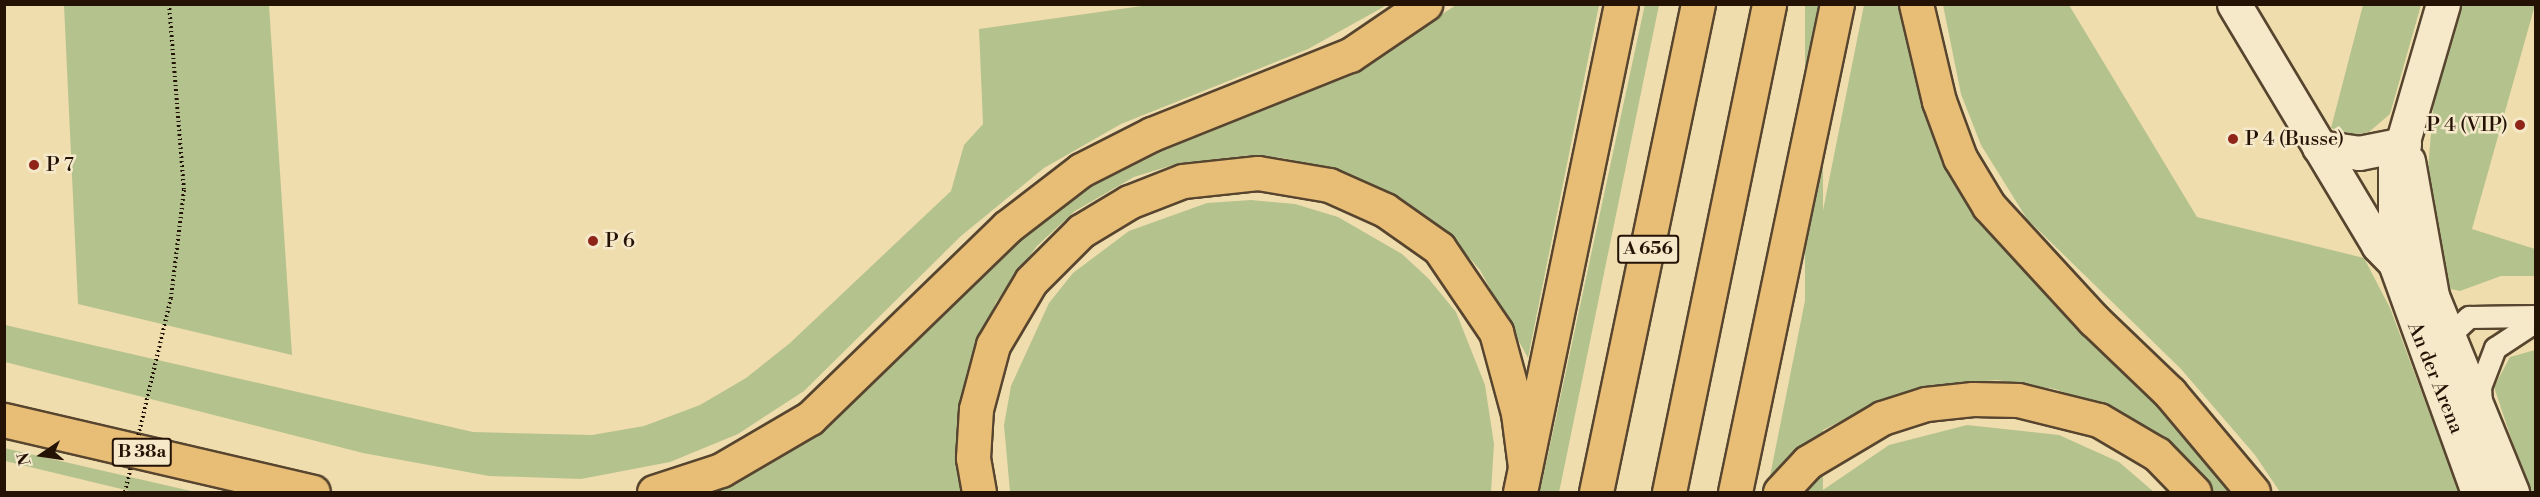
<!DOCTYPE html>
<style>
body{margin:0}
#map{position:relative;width:2540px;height:497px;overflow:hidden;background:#f0ddad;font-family:"Libre Bodoni",serif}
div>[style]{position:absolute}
.green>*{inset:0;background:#b4c28e;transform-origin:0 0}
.path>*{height:4px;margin-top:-2px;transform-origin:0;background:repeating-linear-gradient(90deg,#241205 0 1.5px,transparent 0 4.5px)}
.roads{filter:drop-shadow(2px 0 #57452f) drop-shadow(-2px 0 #57452f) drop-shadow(0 2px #57452f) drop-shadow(0 -2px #57452f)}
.lane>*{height:21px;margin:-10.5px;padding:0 10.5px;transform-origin:10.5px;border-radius:10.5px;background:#f5e9ca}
.street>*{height:33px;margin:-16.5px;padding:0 16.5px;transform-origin:16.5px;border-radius:16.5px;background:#f5e9ca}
.highway>*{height:33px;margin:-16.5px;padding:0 16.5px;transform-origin:16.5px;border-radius:16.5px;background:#e8be76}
.path-bridge>*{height:4px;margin-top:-2px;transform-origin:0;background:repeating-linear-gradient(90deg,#241205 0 1.5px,transparent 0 4.5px)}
.dots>*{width:16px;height:16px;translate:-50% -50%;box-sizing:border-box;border:3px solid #f5e9ca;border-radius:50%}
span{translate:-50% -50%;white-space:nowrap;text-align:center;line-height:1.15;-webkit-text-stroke:5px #f5e9ca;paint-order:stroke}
.shield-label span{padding:2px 4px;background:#f5e9ca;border:2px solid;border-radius:4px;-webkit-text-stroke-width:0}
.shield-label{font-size:18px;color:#241205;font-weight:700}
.poi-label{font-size:20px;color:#241205}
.right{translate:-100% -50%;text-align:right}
.left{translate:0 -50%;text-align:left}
.street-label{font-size:20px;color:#241205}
.frame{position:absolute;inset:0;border:6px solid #241205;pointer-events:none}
.north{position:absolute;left:12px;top:425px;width:60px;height:60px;-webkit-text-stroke:4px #f5e9ca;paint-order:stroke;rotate:257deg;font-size:16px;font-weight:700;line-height:24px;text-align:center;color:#241205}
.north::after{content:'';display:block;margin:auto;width:21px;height:27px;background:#241205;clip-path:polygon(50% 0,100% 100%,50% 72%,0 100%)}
</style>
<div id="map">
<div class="green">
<div style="clip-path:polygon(1156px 4px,1387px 5px,1308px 49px,1121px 124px,1044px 168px,961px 236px,804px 391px,738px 434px,670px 462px,581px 479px,489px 476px,363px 453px,5px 362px,5px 325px,473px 432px,592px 435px,644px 426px,700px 405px,746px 378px,790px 343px,951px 191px,964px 145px,983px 124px,979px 29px)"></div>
<div style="clip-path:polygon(1645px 4px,1659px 5px,1561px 483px,1559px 492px,1540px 492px)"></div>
<div style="clip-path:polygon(64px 5px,269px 5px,292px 355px,78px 304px)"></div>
<div style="clip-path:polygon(1456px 5px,1599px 5px,1528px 358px,1480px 270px,1458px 245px,1386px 192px,1340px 172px,1283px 158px,1251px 155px,1176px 164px,1134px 177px,1075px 211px,1037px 246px,996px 302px,967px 371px,961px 407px,963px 492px,705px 492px,820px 430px,860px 397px,1002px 251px,1060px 205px,1157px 149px,1373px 60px)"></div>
<div style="left:1805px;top:5px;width:18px;height:497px"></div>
<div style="clip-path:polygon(1864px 5px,1902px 5px,1931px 129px,1996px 242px,2160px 407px,2232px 492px,2213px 492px,2180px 455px,2114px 411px,2055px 389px,1997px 380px,1933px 386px,1874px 404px,1823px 430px,1770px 476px)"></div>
<div style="clip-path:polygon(1943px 5px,2069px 5px,2197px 217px,2364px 258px,2390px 308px,2459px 492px,2280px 492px,2255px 455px,2181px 369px,2027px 219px,1981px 145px,1961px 94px)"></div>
<div style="clip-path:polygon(2363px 5px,2421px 5px,2390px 114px,2369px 132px,2354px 135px,2331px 128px)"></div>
<div style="clip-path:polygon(2456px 5px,2535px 5px,2472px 229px,2535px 249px,2535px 276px,2501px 276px,2460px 291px,2442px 287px,2425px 205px,2435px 85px)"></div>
<div style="clip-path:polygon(1251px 200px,1295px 204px,1338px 217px,1402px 254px,1428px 278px,1456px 312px,1485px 385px,1494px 444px,1491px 492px,1010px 492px,1004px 425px,1011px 386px,1049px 303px,1073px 273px,1129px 231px,1207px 203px)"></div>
<div style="clip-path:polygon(2535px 350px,2535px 492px,2529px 492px,2494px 387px,2510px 357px)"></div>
<div style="clip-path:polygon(1967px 425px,2059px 435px,2119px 462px,2154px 492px,1820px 492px,1889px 445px)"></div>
<div style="clip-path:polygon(4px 448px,178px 488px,195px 492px,134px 492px,5px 461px)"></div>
</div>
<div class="path">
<div style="left:169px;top:4px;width:187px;rotate:85.4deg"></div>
<div style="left:184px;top:190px;width:109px;rotate:96.9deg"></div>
</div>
<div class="roads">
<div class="lane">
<div style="left:2442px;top:342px;width:37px;rotate:-43deg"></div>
<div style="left:2469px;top:317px;width:67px;rotate:-0.9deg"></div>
<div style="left:2481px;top:405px;width:18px;rotate:-93deg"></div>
<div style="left:2480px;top:387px;width:42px;rotate:-69deg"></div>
<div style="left:2495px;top:348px;width:49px;rotate:-33.4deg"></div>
</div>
<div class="street">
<div style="left:2234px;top:4px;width:281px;rotate:59.1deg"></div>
<div style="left:2378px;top:245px;width:28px;rotate:46deg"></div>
<div style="left:2443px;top:4px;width:171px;rotate:106.3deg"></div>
<div style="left:2395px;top:168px;width:95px;rotate:90deg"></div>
<div style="left:2395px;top:263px;width:244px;rotate:70.1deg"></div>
<div style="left:2319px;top:147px;width:40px;rotate:8.5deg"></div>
<div style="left:2359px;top:153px;width:46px;rotate:-11.3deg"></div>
<div style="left:2408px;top:161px;width:137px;rotate:79.9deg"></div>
<div style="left:2432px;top:296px;width:212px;rotate:67.8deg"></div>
</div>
<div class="highway">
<div style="left:1916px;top:4px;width:100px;rotate:76.7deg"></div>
<div style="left:1939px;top:101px;width:61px;rotate:69.8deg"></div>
<div style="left:1960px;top:158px;width:56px;rotate:58.9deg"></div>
<div style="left:1989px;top:206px;width:155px;rotate:47.4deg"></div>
<div style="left:2094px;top:320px;width:105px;rotate:43.8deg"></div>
<div style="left:2170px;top:393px;width:129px;rotate:50deg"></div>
<div style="left:4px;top:420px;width:317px;rotate:13.1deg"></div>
<div style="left:654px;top:492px;width:71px;rotate:-18.2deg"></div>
<div style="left:721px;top:470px;width:103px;rotate:-30.3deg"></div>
<div style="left:810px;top:418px;width:274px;rotate:-44.1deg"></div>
<div style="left:1007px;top:227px;width:93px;rotate:-37.6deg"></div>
<div style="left:1081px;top:170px;width:80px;rotate:-26.9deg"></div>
<div style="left:1152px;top:134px;width:213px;rotate:-21.8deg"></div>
<div style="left:1350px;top:55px;width:91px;rotate:-34.2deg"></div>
<div style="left:979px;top:492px;width:35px;rotate:-100deg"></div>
<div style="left:973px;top:458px;width:49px;rotate:-86.5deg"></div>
<div style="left:976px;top:409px;width:66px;rotate:-75.1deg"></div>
<div style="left:993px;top:345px;width:74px;rotate:-59.3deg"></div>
<div style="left:1031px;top:281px;width:71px;rotate:-45deg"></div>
<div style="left:1081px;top:231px;width:56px;rotate:-31.1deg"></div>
<div style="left:1129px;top:202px;width:58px;rotate:-21.3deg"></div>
<div style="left:1183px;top:181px;width:75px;rotate:-6.1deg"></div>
<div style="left:1258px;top:173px;width:72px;rotate:9.6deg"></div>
<div style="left:1329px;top:185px;width:61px;rotate:24.1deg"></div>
<div style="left:1385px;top:210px;width:66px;rotate:35.1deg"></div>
<div style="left:1439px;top:248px;width:102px;rotate:55.8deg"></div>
<div style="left:1496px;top:332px;width:84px;rotate:74.8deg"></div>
<div style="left:1518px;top:413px;width:54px;rotate:82.6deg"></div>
<div style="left:1520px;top:492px;width:498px;rotate:-78.3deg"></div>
<div style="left:1596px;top:492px;width:499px;rotate:-78.2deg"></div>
<div style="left:1669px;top:492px;width:498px;rotate:-78.4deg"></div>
<div style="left:1735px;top:492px;width:499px;rotate:-78.2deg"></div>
<div style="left:1780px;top:492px;width:41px;rotate:-47deg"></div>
<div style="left:1808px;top:462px;width:86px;rotate:-30.7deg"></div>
<div style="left:1882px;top:418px;width:46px;rotate:-17.7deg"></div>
<div style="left:1926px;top:404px;width:47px;rotate:-6.1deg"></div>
<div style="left:1973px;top:399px;width:45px;rotate:1.3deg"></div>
<div style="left:2018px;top:400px;width:83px;rotate:13.9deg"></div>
<div style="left:2099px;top:420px;width:67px;rotate:30.4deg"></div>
<div style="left:2157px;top:454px;width:53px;rotate:45.8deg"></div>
</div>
</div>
<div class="path-bridge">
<div style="left:125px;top:492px;width:199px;rotate:-76.7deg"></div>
</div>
<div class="dots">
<div style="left:2520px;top:125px;background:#8f2418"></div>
<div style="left:2233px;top:139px;background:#8f2418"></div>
<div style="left:34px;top:165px;background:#8f2418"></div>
<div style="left:593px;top:241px;background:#8f2418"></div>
</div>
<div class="shield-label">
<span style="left:1648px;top:249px">A 656</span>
<span style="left:142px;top:452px">B 38a</span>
</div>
<div class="poi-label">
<span class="right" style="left:2508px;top:125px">P 4 (VIP)</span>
<span class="left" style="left:2245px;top:139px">P 4 (Busse)</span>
<span class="left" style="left:46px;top:165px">P 7</span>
<span class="left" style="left:605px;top:241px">P 6</span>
</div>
<div class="street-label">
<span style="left:2435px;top:378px;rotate:68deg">An der Arena</span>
</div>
<div class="frame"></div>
<div class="north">N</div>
</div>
